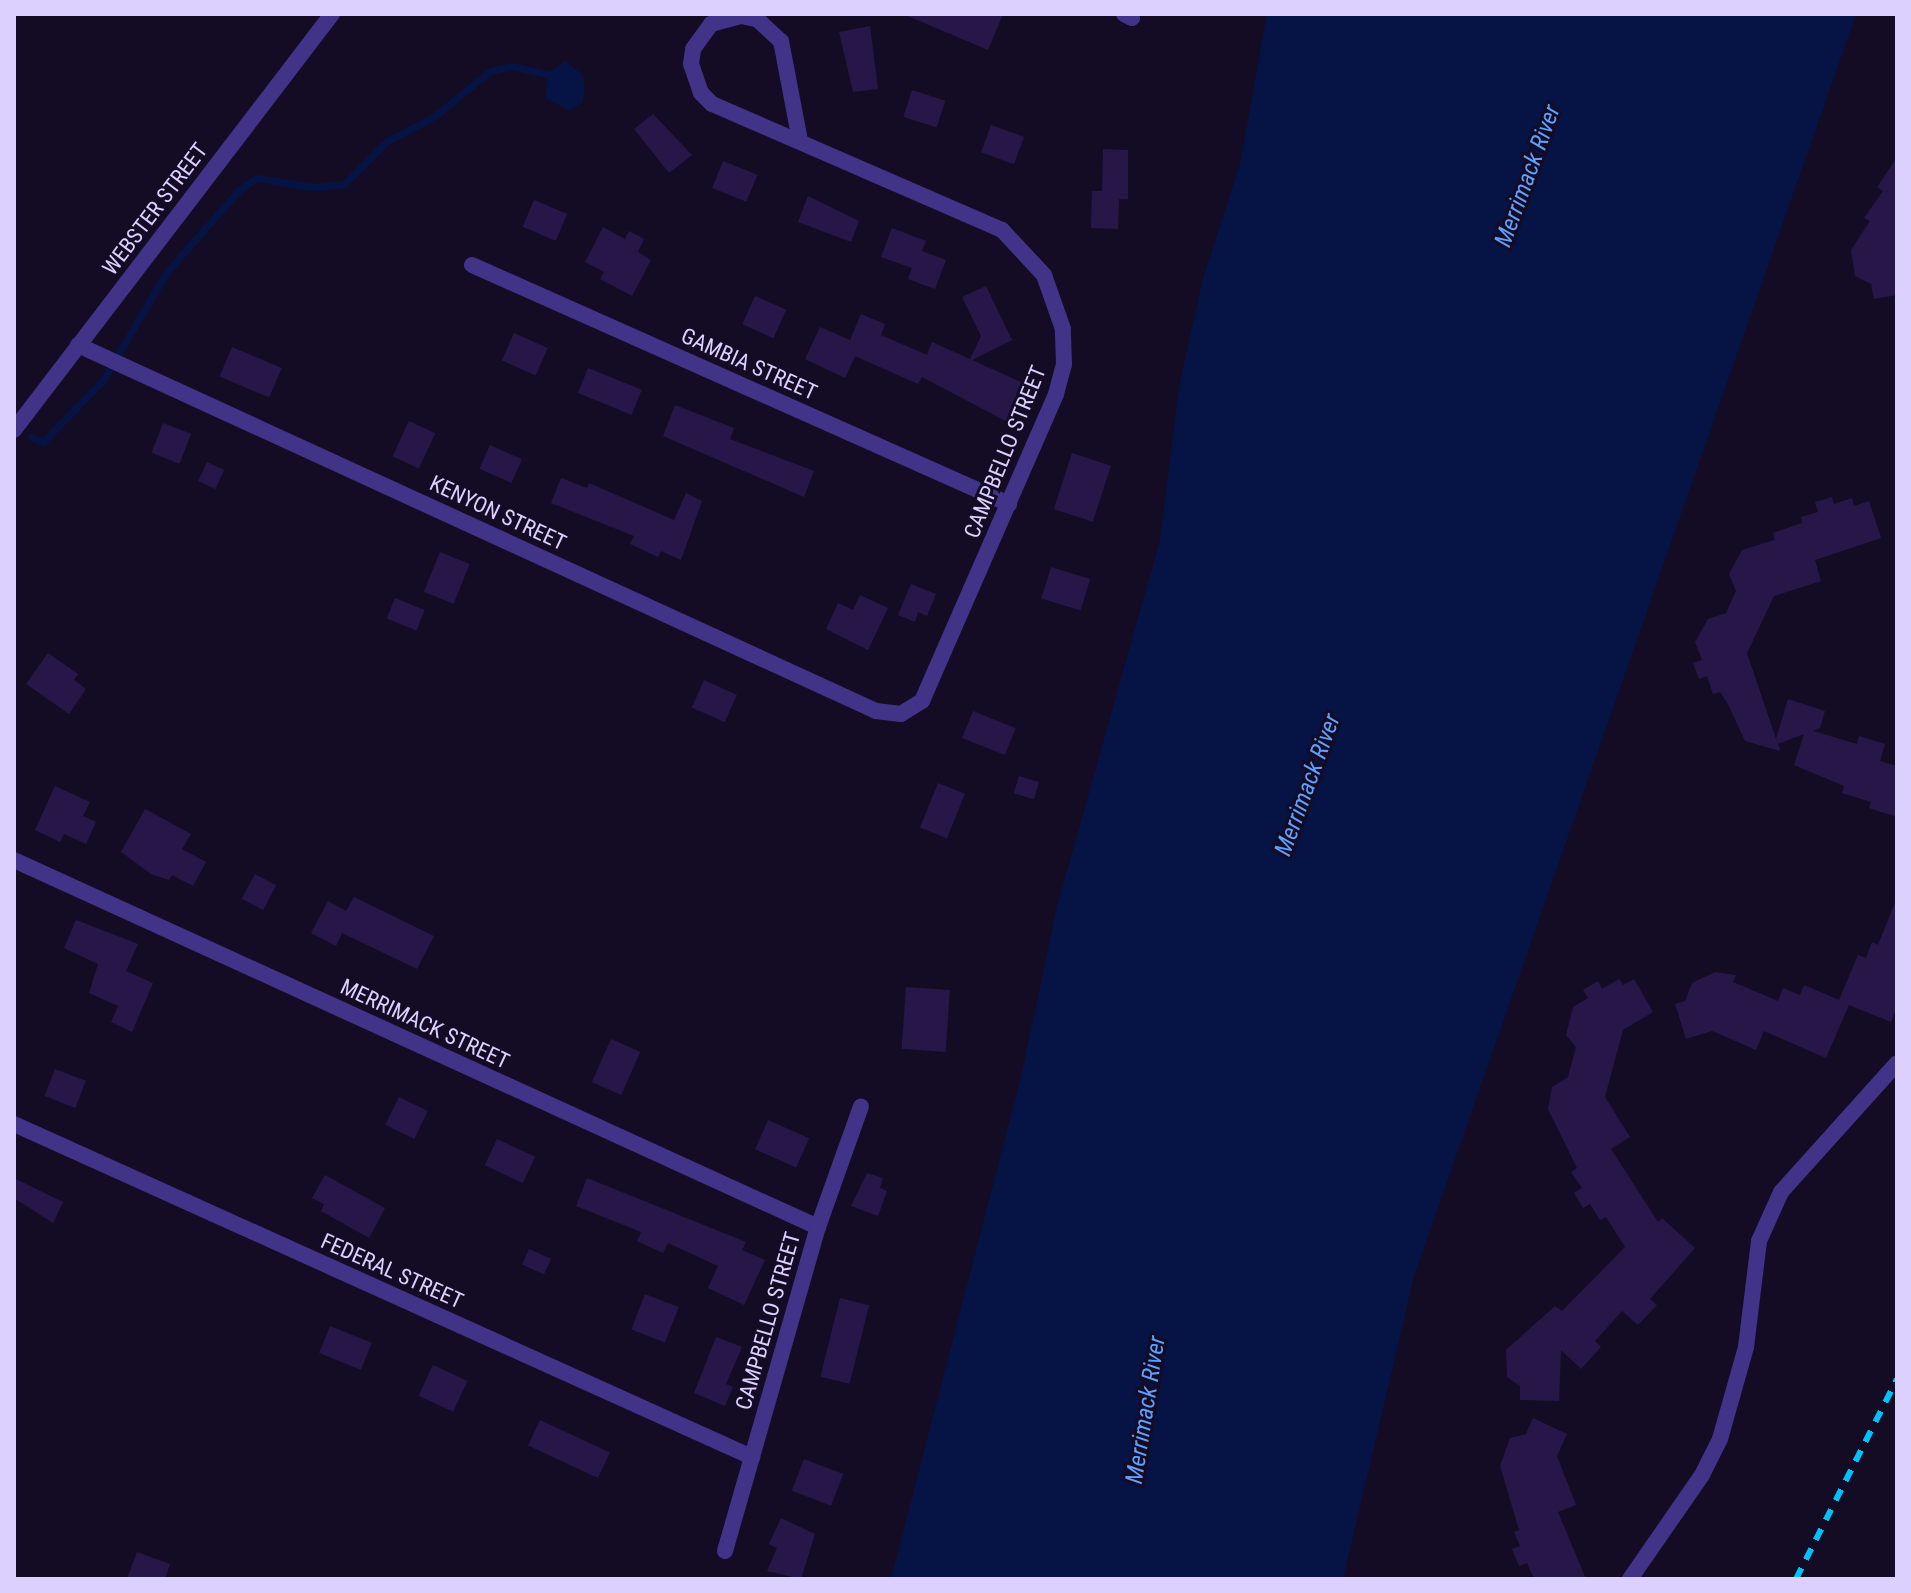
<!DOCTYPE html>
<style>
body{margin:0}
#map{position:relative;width:1911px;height:1593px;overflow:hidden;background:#140c25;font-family:"Roboto Condensed",sans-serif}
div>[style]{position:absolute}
.water>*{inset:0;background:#051445}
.stream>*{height:7px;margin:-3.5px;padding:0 3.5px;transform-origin:3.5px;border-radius:3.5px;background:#051445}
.building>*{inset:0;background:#271748;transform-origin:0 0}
.street>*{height:16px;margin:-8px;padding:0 8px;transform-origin:8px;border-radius:8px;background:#413388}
.rail>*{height:6px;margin-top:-3px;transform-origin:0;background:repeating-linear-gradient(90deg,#00c2fb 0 12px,transparent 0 22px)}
span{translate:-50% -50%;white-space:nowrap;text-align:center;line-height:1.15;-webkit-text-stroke:6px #140c25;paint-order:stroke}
.street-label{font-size:22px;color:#dcd0ff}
.water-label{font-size:24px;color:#5ea0ff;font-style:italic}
.frame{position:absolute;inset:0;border:16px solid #dcd0ff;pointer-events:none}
</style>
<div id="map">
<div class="water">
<div style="clip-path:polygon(1267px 14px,1856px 14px,1414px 1276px,1343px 1579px,891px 1579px,1021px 1077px,1057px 907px,1160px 540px,1180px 381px,1203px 279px,1240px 164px)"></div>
<div style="clip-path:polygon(565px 61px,582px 74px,585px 89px,582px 103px,569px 110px,546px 99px,547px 74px)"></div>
</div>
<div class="stream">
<div style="left:31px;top:437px;width:13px;rotate:23deg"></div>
<div style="left:43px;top:442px;width:86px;rotate:-45.9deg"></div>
<div style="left:103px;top:380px;width:124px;rotate:-59.5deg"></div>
<div style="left:166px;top:273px;width:111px;rotate:-48.7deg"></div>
<div style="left:239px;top:190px;width:22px;rotate:-34deg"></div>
<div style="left:257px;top:178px;width:56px;rotate:9.3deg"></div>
<div style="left:312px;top:187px;width:32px;rotate:-5deg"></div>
<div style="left:344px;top:184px;width:59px;rotate:-45deg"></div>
<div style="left:386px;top:142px;width:55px;rotate:-28deg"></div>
<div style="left:435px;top:116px;width:71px;rotate:-39.3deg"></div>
<div style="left:490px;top:71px;width:23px;rotate:-13deg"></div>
<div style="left:512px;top:66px;width:36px;rotate:13deg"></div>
</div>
<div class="building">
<div style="clip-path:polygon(903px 14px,1003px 14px,988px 50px)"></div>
<div style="clip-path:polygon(870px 26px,878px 89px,853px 92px,839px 32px)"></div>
<div style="left:912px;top:90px;width:35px;height:28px;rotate:18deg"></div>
<div style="clip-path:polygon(653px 114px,692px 155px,669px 173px,634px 129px)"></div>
<div style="left:991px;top:125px;width:35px;height:29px;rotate:20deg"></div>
<div style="clip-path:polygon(1103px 149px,1128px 150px,1128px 199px,1119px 199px,1118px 229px,1091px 228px,1092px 191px,1102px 191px)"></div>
<div style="clip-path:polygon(1897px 157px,1897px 295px,1874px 299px,1871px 284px,1855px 276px,1851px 250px,1870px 221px,1864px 218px,1883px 191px,1877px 187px)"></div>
<div style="left:723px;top:161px;width:37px;height:29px;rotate:22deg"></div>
<div style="clip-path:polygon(808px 196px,859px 221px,851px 242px,798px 222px)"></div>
<div style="left:534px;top:200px;width:36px;height:29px;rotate:23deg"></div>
<div style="clip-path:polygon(603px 227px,625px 239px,629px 231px,644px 239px,638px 252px,651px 260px,632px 296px,600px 279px,604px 272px,585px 262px)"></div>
<div style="clip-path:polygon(892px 228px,926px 241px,922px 251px,946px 260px,935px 289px,908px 279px,912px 268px,881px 257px)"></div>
<div style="clip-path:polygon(986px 286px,1012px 340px,972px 360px,1032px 387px,1015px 426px,922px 377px,918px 384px,855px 356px,845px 378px,805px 359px,820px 327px,850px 340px,861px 314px,885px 324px,881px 335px,927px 355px,932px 342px,970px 359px,981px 336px,962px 297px)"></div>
<div style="left:755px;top:296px;width:34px;height:31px;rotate:24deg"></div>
<div style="left:514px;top:333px;width:37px;height:30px;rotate:24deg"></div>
<div style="left:232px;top:347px;width:54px;height:32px;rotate:23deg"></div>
<div style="left:588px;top:368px;width:58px;height:27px;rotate:22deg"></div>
<div style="clip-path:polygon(675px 405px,734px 428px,730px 439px,814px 471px,804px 497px,663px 436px)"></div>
<div style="left:409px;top:421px;width:29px;height:39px;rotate:25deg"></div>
<div style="left:163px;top:423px;width:30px;height:32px;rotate:21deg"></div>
<div style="left:490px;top:445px;width:35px;height:26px;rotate:24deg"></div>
<div style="left:1072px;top:453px;width:41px;height:59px;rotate:18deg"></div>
<div style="left:207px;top:462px;width:19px;height:21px;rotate:25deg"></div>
<div style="clip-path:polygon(561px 478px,587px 488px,589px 483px,674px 520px,686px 493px,702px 501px,681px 560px,661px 551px,658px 557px,630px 544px,634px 536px,551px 503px)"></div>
<div style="clip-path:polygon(1832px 497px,1834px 504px,1852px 498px,1854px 506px,1869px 501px,1881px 538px,1815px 560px,1821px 581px,1774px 596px,1747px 653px,1776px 739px,1788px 699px,1825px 711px,1820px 728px,1813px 731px,1857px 744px,1859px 736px,1885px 744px,1880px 761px,1897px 766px,1897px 817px,1869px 808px,1871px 802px,1842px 793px,1844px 786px,1794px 765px,1804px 734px,1778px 744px,1780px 751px,1745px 741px,1727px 702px,1720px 692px,1713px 694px,1707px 676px,1699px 679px,1693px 663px,1702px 660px,1695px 642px,1708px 619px,1726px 613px,1736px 591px,1729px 574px,1742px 550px,1775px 540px,1773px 533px,1802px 523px,1801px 517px,1818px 512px,1815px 502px)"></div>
<div style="left:440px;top:552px;width:32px;height:43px;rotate:22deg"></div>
<div style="left:1051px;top:567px;width:41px;height:33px;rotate:17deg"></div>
<div style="clip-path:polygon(911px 584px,936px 594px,927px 616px,918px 612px,915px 622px,898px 615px)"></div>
<div style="clip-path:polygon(860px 595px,888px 608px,868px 650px,826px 629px,838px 603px,853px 610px)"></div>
<div style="left:395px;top:598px;width:32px;height:22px;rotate:22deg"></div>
<div style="clip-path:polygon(48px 653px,78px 674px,74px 680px,86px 689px,69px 714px,26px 684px)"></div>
<div style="left:704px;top:680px;width:36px;height:30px;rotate:24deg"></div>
<div style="left:973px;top:711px;width:46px;height:29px;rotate:22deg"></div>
<div style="left:1019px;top:776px;width:21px;height:18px;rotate:17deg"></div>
<div style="left:938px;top:783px;width:29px;height:48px;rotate:22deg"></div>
<div style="clip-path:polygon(55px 786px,90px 802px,83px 816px,96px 822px,86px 844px,64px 834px,60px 842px,35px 830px)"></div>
<div style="clip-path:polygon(145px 809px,191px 834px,182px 849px,206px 862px,193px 886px,172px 875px,169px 880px,151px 874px,121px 852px)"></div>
<div style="left:255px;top:874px;width:24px;height:28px;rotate:28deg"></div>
<div style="clip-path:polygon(354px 897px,434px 936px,417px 969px,342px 933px,336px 946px,311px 933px,328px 901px,346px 911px)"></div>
<div style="clip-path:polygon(1896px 900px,1897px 1007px,1891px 1022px,1849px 1005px,1826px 1058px,1764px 1031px,1756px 1050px,1712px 1031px,1686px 1039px,1675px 1004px,1685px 1001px,1692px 983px,1715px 972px,1736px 975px,1733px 982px,1778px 1001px,1783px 988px,1800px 995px,1804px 985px,1839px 1000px,1858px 955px,1866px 958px,1872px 942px,1878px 945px)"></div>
<div style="clip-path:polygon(76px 920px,138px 944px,126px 971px,153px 983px,132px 1032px,111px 1022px,118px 1006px,89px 993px,98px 964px,64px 948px)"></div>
<div style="clip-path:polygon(1619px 979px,1623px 985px,1634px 979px,1653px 1012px,1623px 1030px,1605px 1097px,1630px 1137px,1611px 1149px,1658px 1222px,1662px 1218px,1695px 1248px,1650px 1299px,1657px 1305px,1638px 1325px,1622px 1311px,1595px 1341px,1601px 1347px,1581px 1369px,1561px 1350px,1559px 1401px,1520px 1400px,1520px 1386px,1507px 1377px,1506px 1350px,1555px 1306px,1562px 1311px,1625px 1247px,1606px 1217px,1600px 1220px,1590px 1204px,1583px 1208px,1574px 1193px,1582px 1188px,1571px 1172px,1577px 1168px,1548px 1109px,1552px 1087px,1568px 1077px,1576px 1047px,1566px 1035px,1573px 1007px,1588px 998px,1583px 990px,1598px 981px,1602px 989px)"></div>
<div style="left:906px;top:987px;width:44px;height:62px;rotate:4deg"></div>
<div style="left:611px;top:1039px;width:32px;height:47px;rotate:24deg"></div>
<div style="left:55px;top:1069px;width:33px;height:29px;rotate:21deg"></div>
<div style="left:399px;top:1097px;width:32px;height:31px;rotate:26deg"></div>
<div style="left:768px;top:1120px;width:45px;height:32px;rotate:24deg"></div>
<div style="left:497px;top:1139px;width:42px;height:29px;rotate:25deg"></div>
<div style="clip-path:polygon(867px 1173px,883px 1178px,880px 1188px,887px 1191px,878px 1216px,851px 1206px)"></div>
<div style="clip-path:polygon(325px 1175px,385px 1208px,369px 1238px,321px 1211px,324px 1204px,312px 1198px)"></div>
<div style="clip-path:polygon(14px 1178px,63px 1202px,53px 1223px,14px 1198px)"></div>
<div style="clip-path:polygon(587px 1178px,746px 1242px,742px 1250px,765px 1260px,744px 1305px,708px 1288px,718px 1266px,668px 1243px,663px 1253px,637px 1241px,641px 1232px,576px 1206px)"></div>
<div style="left:529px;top:1249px;width:24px;height:17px;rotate:24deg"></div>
<div style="left:645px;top:1294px;width:36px;height:38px;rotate:21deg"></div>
<div style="left:840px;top:1298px;width:30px;height:81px;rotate:14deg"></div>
<div style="left:330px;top:1326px;width:45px;height:29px;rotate:22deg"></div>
<div style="clip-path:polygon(716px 1337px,742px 1347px,726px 1384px,733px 1387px,725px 1406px,694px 1393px)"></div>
<div style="left:433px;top:1365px;width:38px;height:34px;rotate:25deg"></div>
<div style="clip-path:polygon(1533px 1418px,1567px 1434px,1557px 1456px,1576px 1505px,1558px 1512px,1586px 1579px,1534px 1579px,1527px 1563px,1519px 1566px,1512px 1549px,1520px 1546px,1514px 1532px,1519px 1530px,1500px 1466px,1510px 1438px,1526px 1434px)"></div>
<div style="left:540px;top:1420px;width:77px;height:28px;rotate:25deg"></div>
<div style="left:804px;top:1459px;width:42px;height:34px;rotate:21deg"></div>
<div style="clip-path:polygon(781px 1518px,815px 1534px,801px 1579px,767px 1571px,777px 1548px,769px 1544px)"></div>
<div style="clip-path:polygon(137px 1552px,170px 1564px,165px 1579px,127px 1579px)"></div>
</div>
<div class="street">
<div style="left:1124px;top:14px;width:9px;rotate:27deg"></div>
<div style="left:472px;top:265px;width:588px;rotate:23.99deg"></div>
<div style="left:78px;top:345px;width:878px;rotate:24.64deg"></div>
<div style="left:876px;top:711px;width:25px;rotate:7deg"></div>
<div style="left:901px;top:714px;width:25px;rotate:-32deg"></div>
<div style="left:922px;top:701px;width:335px;rotate:-66.4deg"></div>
<div style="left:1056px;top:394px;width:31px;rotate:-75deg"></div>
<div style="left:1064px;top:364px;width:35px;rotate:-92deg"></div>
<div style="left:1063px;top:329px;width:57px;rotate:-109.4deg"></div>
<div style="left:1044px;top:275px;width:62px;rotate:-133deg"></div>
<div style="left:1002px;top:230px;width:316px;rotate:-156.5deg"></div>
<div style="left:712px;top:104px;width:16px;rotate:-135deg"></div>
<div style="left:701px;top:93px;width:31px;rotate:-109deg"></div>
<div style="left:691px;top:64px;width:15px;rotate:-82deg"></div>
<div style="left:693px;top:49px;width:31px;rotate:-54deg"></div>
<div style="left:711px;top:24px;width:31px;rotate:-15deg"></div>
<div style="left:741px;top:16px;width:16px;rotate:11deg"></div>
<div style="left:757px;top:19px;width:33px;rotate:43deg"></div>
<div style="left:781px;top:41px;width:102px;rotate:79.2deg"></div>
<div style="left:14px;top:430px;width:524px;rotate:-52.6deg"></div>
<div style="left:14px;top:860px;width:884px;rotate:24.54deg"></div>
<div style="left:14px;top:1124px;width:810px;rotate:24.29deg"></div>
<div style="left:725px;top:1551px;width:337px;rotate:-74deg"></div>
<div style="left:818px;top:1227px;width:128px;rotate:-70.4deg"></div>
<div style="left:1630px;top:1579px;width:126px;rotate:-55.3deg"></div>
<div style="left:1702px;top:1475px;width:40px;rotate:-63.4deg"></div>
<div style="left:1720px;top:1439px;width:96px;rotate:-74.2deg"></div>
<div style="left:1746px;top:1347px;width:107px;rotate:-83deg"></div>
<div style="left:1759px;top:1241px;width:54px;rotate:-65.8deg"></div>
<div style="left:1781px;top:1192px;width:173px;rotate:-48deg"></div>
</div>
<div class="rail">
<div style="left:1796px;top:1579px;width:224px;rotate:-63.2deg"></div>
</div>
<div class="street-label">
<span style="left:155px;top:209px;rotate:-53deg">WEBSTER STREET</span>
<span style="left:749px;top:364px;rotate:24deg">GAMBIA STREET</span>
<span style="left:1005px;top:452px;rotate:-68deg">CAMPBELLO STREET</span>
<span style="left:498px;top:513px;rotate:25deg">KENYON STREET</span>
<span style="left:425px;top:1024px;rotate:25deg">MERRIMACK STREET</span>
<span style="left:392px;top:1271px;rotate:24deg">FEDERAL STREET</span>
<span style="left:768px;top:1321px;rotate:-74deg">CAMPBELLO STREET</span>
</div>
<div class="water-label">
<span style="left:1528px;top:176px;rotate:-70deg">Merrimack River</span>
<span style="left:1308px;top:785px;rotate:-70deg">Merrimack River</span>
<span style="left:1146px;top:1410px;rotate:-81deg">Merrimack River</span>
</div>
<div class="frame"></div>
</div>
